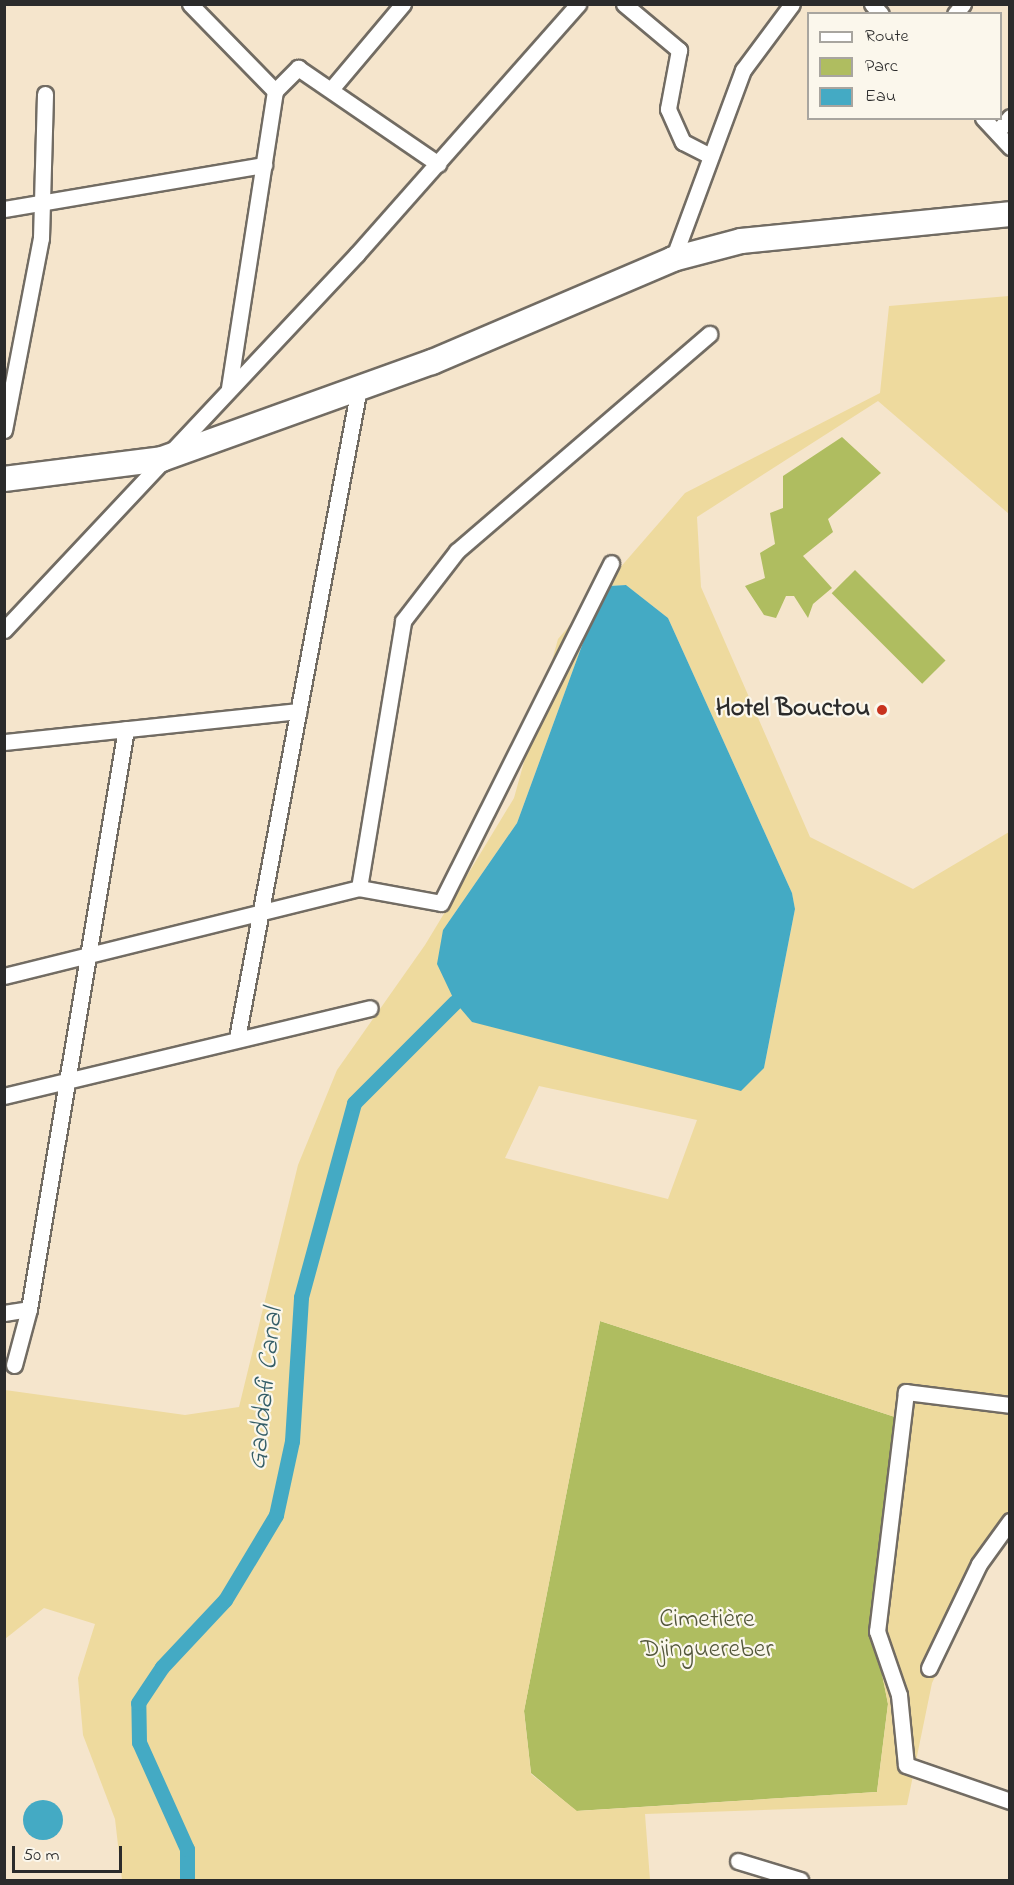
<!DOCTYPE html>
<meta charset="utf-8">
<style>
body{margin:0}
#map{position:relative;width:1014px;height:1885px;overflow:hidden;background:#f5e5cc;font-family:"Indie Flower",sans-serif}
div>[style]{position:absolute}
.green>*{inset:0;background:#afbd60;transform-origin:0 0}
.sand>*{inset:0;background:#eeda9e}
.water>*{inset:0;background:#44aac4}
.round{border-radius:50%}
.canal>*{height:15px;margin:-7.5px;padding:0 7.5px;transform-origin:7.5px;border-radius:7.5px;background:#44aac4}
.roads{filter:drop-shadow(2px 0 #726c63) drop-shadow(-2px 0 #726c63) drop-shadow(0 2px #726c63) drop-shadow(0 -2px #726c63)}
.street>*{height:15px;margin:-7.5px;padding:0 7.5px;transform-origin:7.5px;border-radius:7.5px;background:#fff}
.primary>*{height:24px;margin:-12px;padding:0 12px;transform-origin:12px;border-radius:12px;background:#fff}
.dots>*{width:16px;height:16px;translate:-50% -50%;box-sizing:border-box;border:3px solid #fbf7ec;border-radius:50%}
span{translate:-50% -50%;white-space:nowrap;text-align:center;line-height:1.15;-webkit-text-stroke:4.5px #fbf7ec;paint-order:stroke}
.poi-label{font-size:26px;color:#2b2b2b;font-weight:700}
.right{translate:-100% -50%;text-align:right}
.park-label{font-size:26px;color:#53573b}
.water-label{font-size:27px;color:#355e68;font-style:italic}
.frame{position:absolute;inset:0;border:6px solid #2b2b2b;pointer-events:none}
.legend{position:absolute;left:807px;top:12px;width:195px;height:108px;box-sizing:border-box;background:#fbf7ec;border:2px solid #a8a59f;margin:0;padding:8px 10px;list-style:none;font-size:18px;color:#2b2b2b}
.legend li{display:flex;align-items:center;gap:12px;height:30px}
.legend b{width:30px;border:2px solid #a8a59f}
.scale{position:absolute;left:12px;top:1846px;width:110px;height:27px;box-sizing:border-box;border:3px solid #2b2b2b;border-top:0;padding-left:8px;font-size:18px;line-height:21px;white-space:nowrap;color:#2b2b2b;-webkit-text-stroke:4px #fbf7ec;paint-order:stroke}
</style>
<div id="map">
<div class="green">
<div style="clip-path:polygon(842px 437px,881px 473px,828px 519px,833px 532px,803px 556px,832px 588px,813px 604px,808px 618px,794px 596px,786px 596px,776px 618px,764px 615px,745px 586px,765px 578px,760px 553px,775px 544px,770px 513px,783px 508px,783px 476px)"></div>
<div style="left:855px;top:570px;width:128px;height:33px;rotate:45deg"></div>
<div style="clip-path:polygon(600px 1321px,895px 1417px,872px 1624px,888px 1704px,877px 1792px,576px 1811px,531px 1773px,524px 1711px)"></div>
</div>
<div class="sand">
<div style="clip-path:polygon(evenodd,1009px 296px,1009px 514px,878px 401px,697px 517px,701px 587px,810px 837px,913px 889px,1009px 832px,1009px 1523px,932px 1683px,907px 1805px,645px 1814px,650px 1880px,122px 1880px,115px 1819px,83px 1735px,78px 1678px,95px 1624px,44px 1608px,5px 1639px,5px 1390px,185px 1415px,239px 1407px,298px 1165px,337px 1070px,425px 945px,514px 798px,558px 639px,685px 493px,880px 393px,889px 306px,1009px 296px,626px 585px,668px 618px,792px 893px,795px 909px,764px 1068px,472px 1022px,443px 930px,517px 823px,596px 607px,609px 586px,626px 585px,1009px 296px,539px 1086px,697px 1120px,668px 1199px,505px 1158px,539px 1086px,1009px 296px,600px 1321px,895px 1417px,872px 1624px,888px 1704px,877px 1792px,577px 1811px,531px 1774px,524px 1711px,600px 1321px)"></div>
</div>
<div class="water">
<div style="clip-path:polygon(626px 585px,668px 618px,792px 893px,795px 909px,764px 1068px,741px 1091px,472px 1022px,455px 1002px,437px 964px,443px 930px,517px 823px,596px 607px,609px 586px)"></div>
<div class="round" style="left:23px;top:1800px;width:40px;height:40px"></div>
</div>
<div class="canal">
<div style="left:187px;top:1880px;width:31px;rotate:-90deg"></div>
<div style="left:187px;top:1849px;width:117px;rotate:-114.2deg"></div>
<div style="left:139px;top:1742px;width:39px;rotate:-91deg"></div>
<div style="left:138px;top:1703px;width:43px;rotate:-56.3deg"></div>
<div style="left:162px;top:1667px;width:92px;rotate:-46.8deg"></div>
<div style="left:225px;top:1600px;width:99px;rotate:-59deg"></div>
<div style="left:276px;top:1515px;width:76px;rotate:-77.8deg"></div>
<div style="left:292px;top:1441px;width:144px;rotate:-86.4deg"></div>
<div style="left:301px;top:1297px;width:201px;rotate:-74.7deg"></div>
<div style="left:354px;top:1103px;width:143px;rotate:-45deg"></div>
</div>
<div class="roads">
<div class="street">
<div style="left:190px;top:4px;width:122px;rotate:45.7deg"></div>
<div style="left:624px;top:4px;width:72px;rotate:39.9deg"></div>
<div style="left:679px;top:50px;width:60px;rotate:100.6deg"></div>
<div style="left:668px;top:109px;width:36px;rotate:66deg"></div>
<div style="left:683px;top:142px;width:31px;rotate:27deg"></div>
<div style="left:872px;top:4px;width:13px;rotate:48deg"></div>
<div style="left:955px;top:14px;width:13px;rotate:-51deg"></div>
<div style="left:333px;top:87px;width:109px;rotate:-49.9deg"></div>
<div style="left:983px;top:118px;width:40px;rotate:47deg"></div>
<div style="left:997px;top:132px;width:20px;rotate:-49deg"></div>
<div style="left:4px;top:209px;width:264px;rotate:-9.6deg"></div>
<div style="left:673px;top:259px;width:202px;rotate:-69.7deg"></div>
<div style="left:743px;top:70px;width:82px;rotate:-53.4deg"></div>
<div style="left:229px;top:388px;width:301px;rotate:-81.2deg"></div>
<div style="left:275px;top:91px;width:33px;rotate:-45deg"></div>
<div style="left:298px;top:68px;width:170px;rotate:34.4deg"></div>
<div style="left:4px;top:430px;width:196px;rotate:-79.1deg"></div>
<div style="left:41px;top:238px;width:144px;rotate:-88.4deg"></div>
<div style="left:4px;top:630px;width:516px;rotate:-46.81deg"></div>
<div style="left:357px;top:254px;width:334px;rotate:-48.5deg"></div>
<div style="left:4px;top:742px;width:296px;rotate:-6deg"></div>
<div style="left:359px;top:888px;width:271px;rotate:-80.6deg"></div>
<div style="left:403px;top:621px;width:88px;rotate:-52.4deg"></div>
<div style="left:457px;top:551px;width:333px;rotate:-40.7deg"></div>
<div style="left:4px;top:976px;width:366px;rotate:-13.9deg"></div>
<div style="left:359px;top:888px;width:83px;rotate:10.4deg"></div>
<div style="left:441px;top:903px;width:380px;rotate:-63.4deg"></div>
<div style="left:237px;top:1038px;width:661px;rotate:-79.37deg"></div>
<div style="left:4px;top:1096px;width:376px;rotate:-13.5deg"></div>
<div style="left:4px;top:1313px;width:25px;rotate:-9deg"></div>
<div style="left:14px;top:1365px;width:58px;rotate:-75deg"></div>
<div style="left:29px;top:1309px;width:588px;rotate:-80.51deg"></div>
<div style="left:1010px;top:1405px;width:105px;rotate:-172.9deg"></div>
<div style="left:906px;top:1392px;width:241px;rotate:96.9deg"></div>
<div style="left:877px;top:1631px;width:68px;rotate:71deg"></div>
<div style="left:899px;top:1695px;width:70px;rotate:84.3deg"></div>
<div style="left:906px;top:1765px;width:110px;rotate:19.1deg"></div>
<div style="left:929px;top:1668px;width:115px;rotate:-64.3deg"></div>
<div style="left:979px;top:1564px;width:53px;rotate:-54.2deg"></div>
<div style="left:738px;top:1861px;width:65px;rotate:17deg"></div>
</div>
<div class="primary">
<div style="left:4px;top:479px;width:159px;rotate:-7.2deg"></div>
<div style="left:162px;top:459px;width:287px;rotate:-19.8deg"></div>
<div style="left:432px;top:362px;width:262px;rotate:-23.1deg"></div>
<div style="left:673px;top:259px;width:70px;rotate:-14.8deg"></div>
<div style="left:741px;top:241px;width:270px;rotate:-5.7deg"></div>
</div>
</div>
<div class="dots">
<div style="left:882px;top:710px;background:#c8321e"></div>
</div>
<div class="poi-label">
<span class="right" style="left:870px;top:710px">Hotel Bouctou</span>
</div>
<div class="park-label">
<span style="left:707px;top:1636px">Cimetière<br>Djinguereber</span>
</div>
<div class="water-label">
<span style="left:266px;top:1389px;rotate:-84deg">Gaddafi Canal</span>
</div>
<div class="frame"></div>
<ul class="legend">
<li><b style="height:8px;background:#fff"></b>Route</li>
<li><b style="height:16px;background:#afbd60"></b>Parc</li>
<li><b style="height:16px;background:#44aac4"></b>Eau</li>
</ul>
<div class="scale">50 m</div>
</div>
